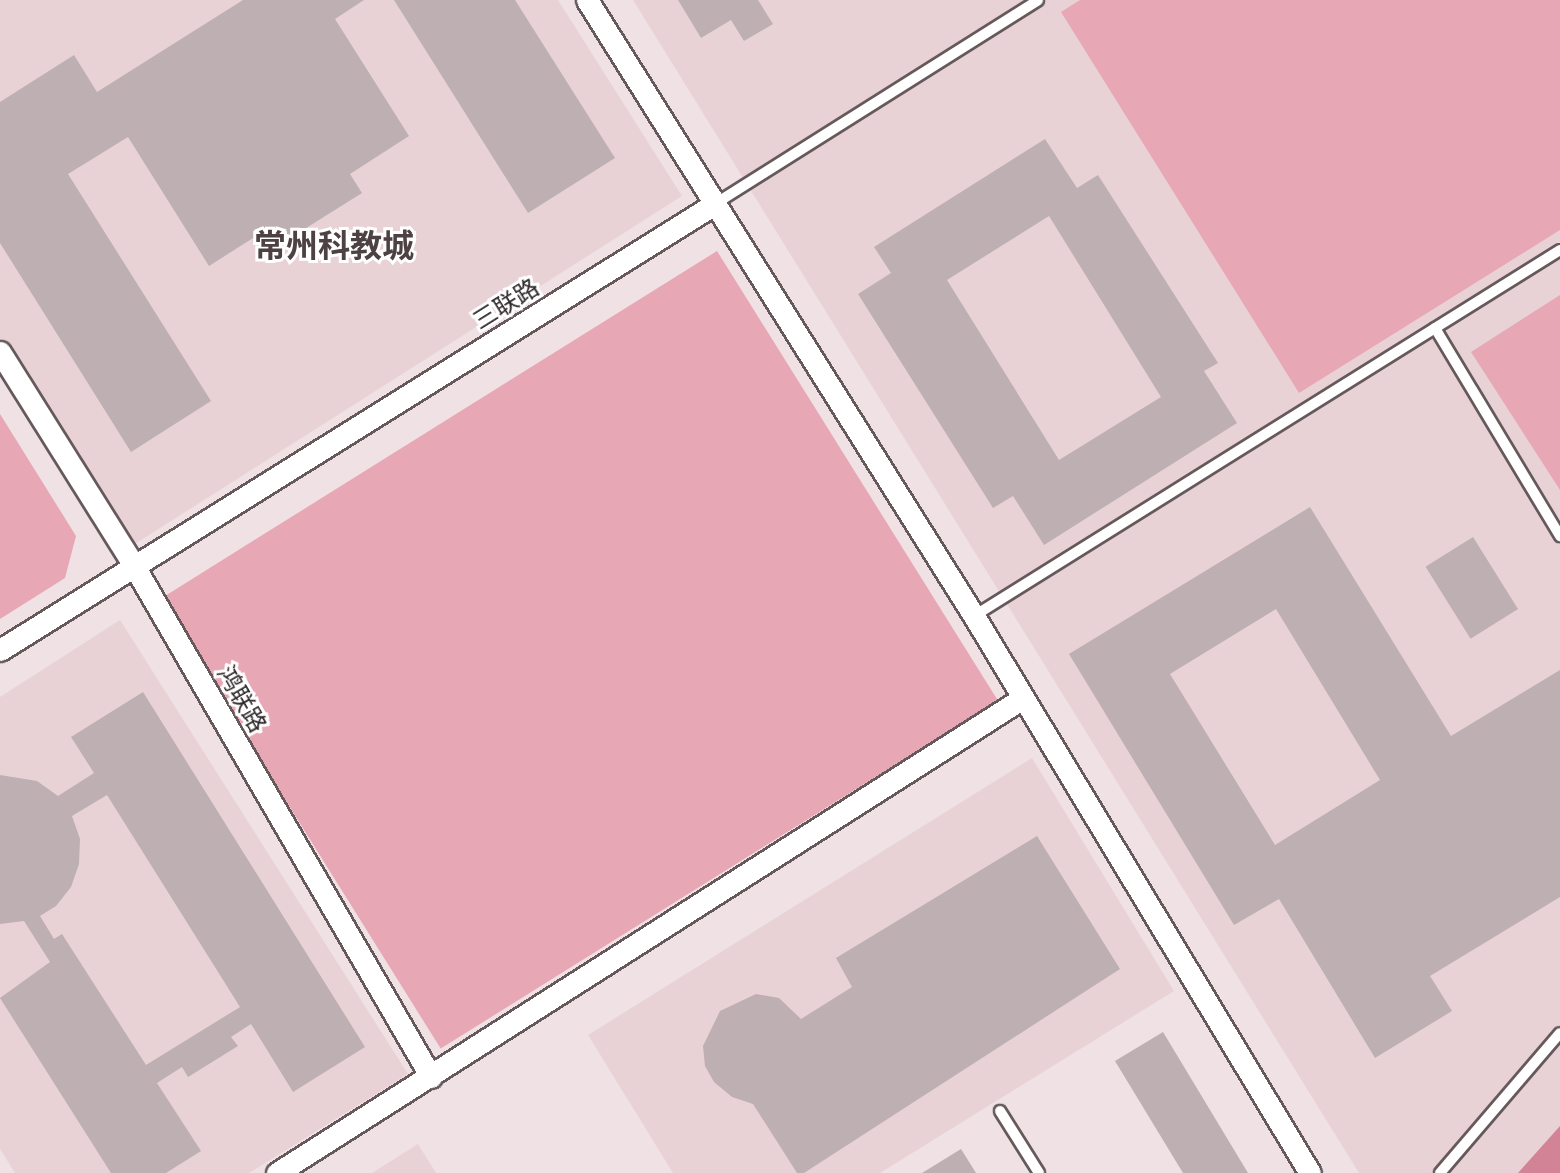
<!DOCTYPE html>
<meta charset="utf-8">
<style>
body{margin:0}
#map{position:relative;width:1560px;height:1173px;overflow:hidden;background:#efe1e4;font-family:Merriweather,"Noto Sans SC",serif}
div>[style]{position:absolute}
.built>*{inset:0;background:#e9d2d6}
.green>*{inset:0;background:#e7a7b5;transform-origin:0 0}
.water>*{inset:0;background:#d28496}
.building>*{inset:0;background:#bdafb2;transform-origin:0 0}
.roads{filter:drop-shadow(2px 0 #65595b) drop-shadow(-2px 0 #65595b) drop-shadow(0 2px #65595b) drop-shadow(0 -2px #65595b)}
.service>*{height:10px;margin:-5px;padding:0 5px;transform-origin:5px;border-radius:5px;background:#fff}
.minor>*{height:21px;margin:-10.5px;padding:0 10.5px;transform-origin:10.5px;border-radius:10.5px;background:#fff}
span{translate:-50% -50%;white-space:nowrap;text-align:center;line-height:1.15;-webkit-text-stroke:6px #fff;paint-order:stroke}
.street-label{font-size:24px;color:#2b2627}
.district-label{font-size:32px;color:#4d4144;font-weight:700}
</style>
<div id="map">
<div class="built">
<div style="clip-path:polygon(0 0,558px 0,682px 196px,127px 549px,0 344px)"></div>
<div style="clip-path:polygon(633px 0,1560px 0,1560px 1128px,1519px 1173px,1359px 1173px)"></div>
<div style="clip-path:polygon(120px 620px,408px 1074px,249px 1173px,15px 1173px,0 1149px,0 697px)"></div>
<div style="clip-path:polygon(1032px 758px,1174px 991px,880px 1173px,673px 1173px,588px 1035px)"></div>
<div style="clip-path:polygon(418px 1144px,436px 1173px,372px 1173px)"></div>
</div>
<div class="green">
<div style="clip-path:polygon(1080px 0,1560px 0,1560px 230px,1299px 393px,1061px 12px)"></div>
<div style="left:717px;top:251px;width:530px;height:657px;rotate:58deg"></div>
<div style="clip-path:polygon(1560px 295px,1560px 490px,1471px 352px)"></div>
<div style="clip-path:polygon(0 414px,76px 536px,65px 578px,0 619px)"></div>
</div>
<div class="water">
<div style="clip-path:polygon(1560px 1126px,1560px 1173px,1518px 1173px)"></div>
</div>
<div class="building">
<div style="clip-path:polygon(243px 0,364px 0,335px 19px,409px 136px,350px 174px,362px 193px,263px 255px,253px 238px,209px 266px,128px 137px,68px 174px,211px 401px,131px 452px,0 243px,0 102px,74px 55px,97px 92px)"></div>
<div style="clip-path:polygon(394px 0,515px 0,615px 158px,528px 213px)"></div>
<div style="clip-path:polygon(678px 0,758px 0,773px 24px,744px 41px,731px 20px,701px 38px)"></div>
<div style="clip-path:polygon(evenodd,1045px 139px,1077px 188px,1098px 175px,1218px 363px,1204px 371px,1237px 423px,1044px 545px,1013px 496px,993px 508px,858px 294px,891px 273px,874px 247px,1045px 139px,1049px 216px,1161px 397px,1059px 460px,947px 280px,1049px 216px)"></div>
<div style="clip-path:polygon(evenodd,1310px 507px,1451px 736px,1560px 670px,1560px 897px,1430px 976px,1452px 1011px,1375px 1058px,1279px 899px,1234px 925px,1069px 654px,1310px 507px,1276px 609px,1380px 780px,1275px 845px,1170px 674px,1276px 609px)"></div>
<div style="left:1473px;top:537px;width:85px;height:56px;rotate:58deg"></div>
<div style="clip-path:polygon(evenodd,143px 692px,365px 1047px,293px 1092px,251px 1024px,231px 1037px,238px 1046px,188px 1077px,182px 1067px,157px 1083px,201px 1151px,166px 1173px,111px 1173px,0 998px,50px 962px,24px 921px,0 924px,0 775px,37px 781px,58px 796px,94px 773px,71px 737px,143px 692px,107px 795px,240px 1007px,146px 1065px,62px 934px,54px 939px,40px 916px,56px 906px,71px 887px,79px 864px,80px 839px,72px 816px,107px 795px)"></div>
<div style="clip-path:polygon(1037px 836px,1120px 969px,804px 1173px,797px 1173px,753px 1104px,732px 1097px,714px 1082px,705px 1066px,703px 1046px,720px 1011px,756px 994px,779px 998px,801px 1019px,852px 987px,836px 958px)"></div>
<div style="clip-path:polygon(1163px 1032px,1248px 1173px,1183px 1173px,1115px 1061px)"></div>
<div style="clip-path:polygon(961px 1149px,976px 1173px,922px 1173px)"></div>
</div>
<div class="roads">
<div class="service">
<div style="left:713px;top:205px;width:384px;rotate:-32.2deg"></div>
<div style="left:1435px;top:328px;width:243px;rotate:59deg"></div>
<div style="left:974px;top:616px;width:691px;rotate:-31.99deg"></div>
<div style="left:1000px;top:1111px;width:73px;rotate:57.8deg"></div>
<div style="left:1440px;top:1173px;width:184px;rotate:-49.4deg"></div>
</div>
<div class="minor">
<div style="left:587px;top:0;width:727px;rotate:57.86deg"></div>
<div style="left:974px;top:616px;width:650px;rotate:58.9deg"></div>
<div style="left:0;top:352px;width:252px;rotate:57.9deg"></div>
<div style="left:134px;top:566px;width:591px;rotate:59.83deg"></div>
<div style="left:0;top:650px;width:840px;rotate:-31.97deg"></div>
<div style="left:277px;top:1173px;width:884px;rotate:-32.49deg"></div>
</div>
</div>
<div class="street-label">
<span style="left:506px;top:304px;rotate:-32deg">三联路</span>
<span style="left:242px;top:699px;rotate:60deg">鸿联路</span>
</div>
<div class="district-label">
<span style="left:334px;top:246px">常州科教城</span>
</div>
</div>
